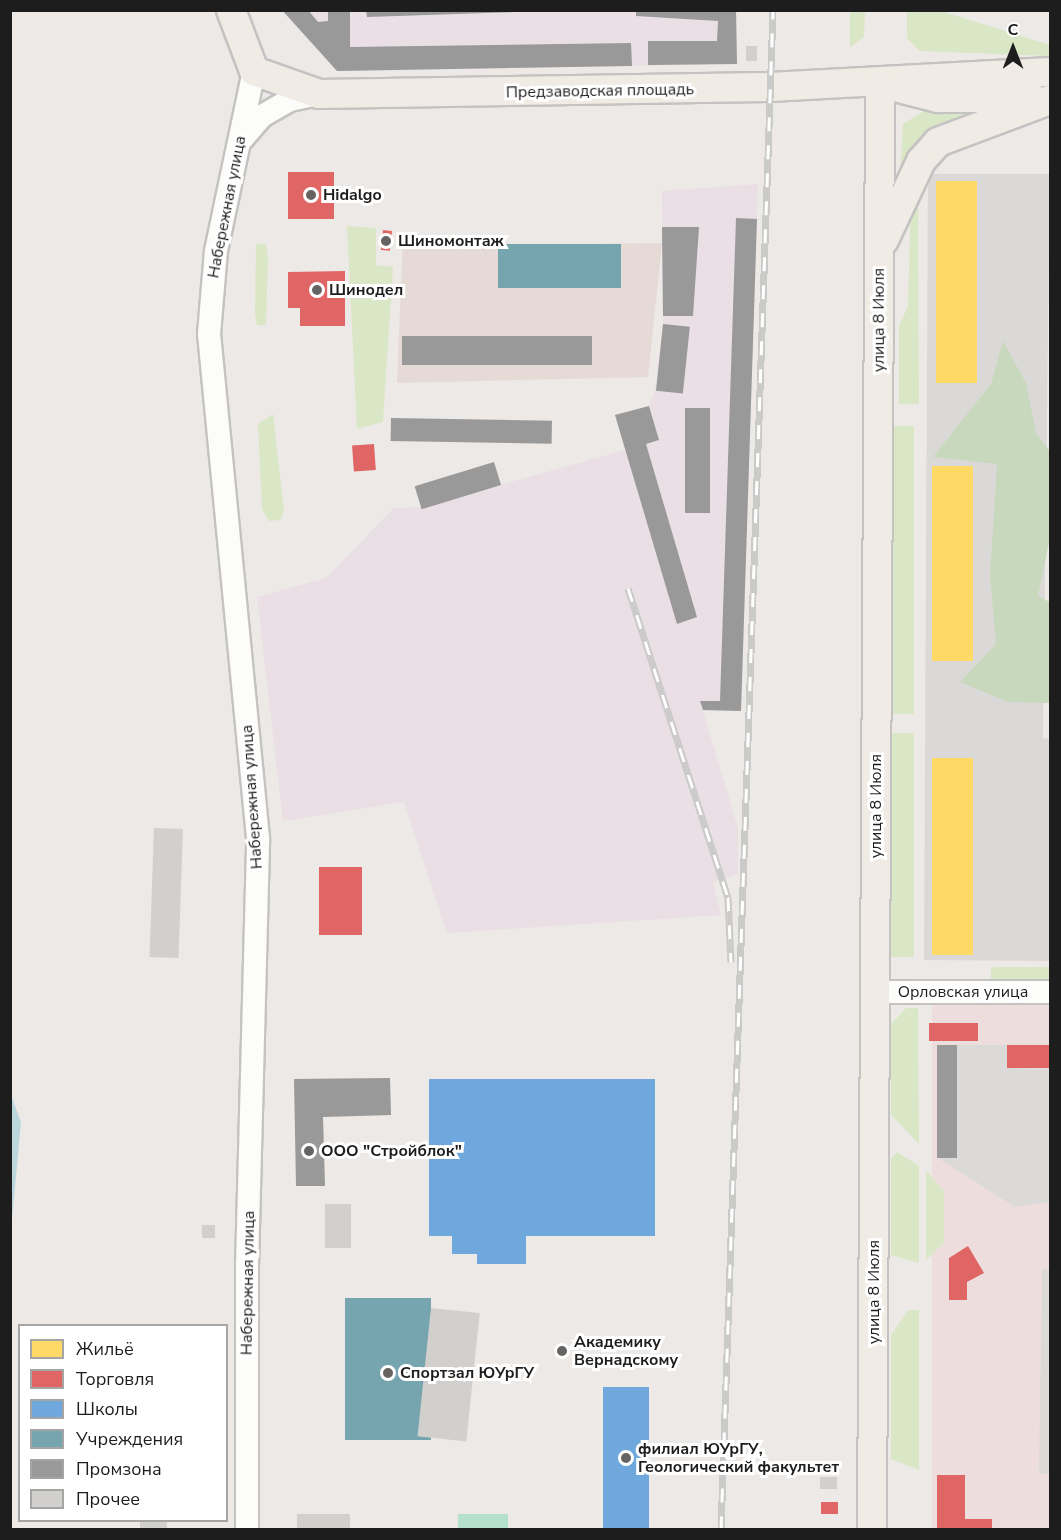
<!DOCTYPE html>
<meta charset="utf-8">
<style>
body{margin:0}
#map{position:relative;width:1061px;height:1540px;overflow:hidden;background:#ece9e6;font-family:"Nunito Sans",sans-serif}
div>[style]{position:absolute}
.residential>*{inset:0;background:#dbd9d7}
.commercial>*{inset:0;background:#eddddc;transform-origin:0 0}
.industrial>*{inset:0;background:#e9dfe5}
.military>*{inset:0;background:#e6dad6}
.grass>*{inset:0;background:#d9e7c6;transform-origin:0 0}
.forest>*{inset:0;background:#c8d8bd}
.pitch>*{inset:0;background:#b4e0cc;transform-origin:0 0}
.parking>*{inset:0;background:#dcdad9}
.water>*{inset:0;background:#bbd7dd}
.homes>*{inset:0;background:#ffd966;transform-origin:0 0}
.shops>*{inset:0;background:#e06666;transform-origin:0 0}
.schools>*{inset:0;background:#6fa8dc;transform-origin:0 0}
.public>*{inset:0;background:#76a5af;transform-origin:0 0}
.industry>*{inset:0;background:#999;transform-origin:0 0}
.building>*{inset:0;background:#d2d0cd;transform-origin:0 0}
.roads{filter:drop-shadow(2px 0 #c4c3c2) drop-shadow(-2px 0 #c4c3c2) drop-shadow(0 2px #c4c3c2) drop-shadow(0 -2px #c4c3c2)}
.minor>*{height:22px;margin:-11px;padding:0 11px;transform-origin:11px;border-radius:11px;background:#fcfcfb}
.major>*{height:28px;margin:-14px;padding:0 14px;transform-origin:14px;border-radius:14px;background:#f0ebe4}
.rail>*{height:7px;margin-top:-3.5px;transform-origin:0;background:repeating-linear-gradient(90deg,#fff 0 14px,#cacac9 0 28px);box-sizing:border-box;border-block:2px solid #cacac9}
.dots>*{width:16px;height:16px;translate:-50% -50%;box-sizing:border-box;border:3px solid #fff;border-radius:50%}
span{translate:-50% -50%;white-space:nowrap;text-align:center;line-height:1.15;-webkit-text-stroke:6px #fff;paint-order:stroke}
.street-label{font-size:16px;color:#1d1d1d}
.poi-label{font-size:16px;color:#1d1d1d;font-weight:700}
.left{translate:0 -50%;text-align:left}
.frame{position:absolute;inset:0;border:12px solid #1d1d1d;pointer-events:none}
.legend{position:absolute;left:18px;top:1324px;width:210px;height:198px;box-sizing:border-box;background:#fff;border:2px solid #a5a5a5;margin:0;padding:8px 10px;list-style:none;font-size:18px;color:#1d1d1d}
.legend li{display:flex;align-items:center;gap:12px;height:30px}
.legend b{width:30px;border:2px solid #a5a5a5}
.north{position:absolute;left:983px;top:18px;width:60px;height:60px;-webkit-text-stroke:4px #fff;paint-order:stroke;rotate:0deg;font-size:16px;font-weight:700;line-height:24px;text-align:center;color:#1d1d1d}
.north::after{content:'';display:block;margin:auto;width:21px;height:27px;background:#1d1d1d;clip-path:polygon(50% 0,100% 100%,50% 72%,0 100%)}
</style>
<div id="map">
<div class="residential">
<div style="clip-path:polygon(928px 174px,1050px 174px,1043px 738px,1050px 739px,1050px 961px,924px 960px)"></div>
</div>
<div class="commercial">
<div style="left:932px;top:1000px;width:118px;height:530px"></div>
</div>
<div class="industrial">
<div style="clip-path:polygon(282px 11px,736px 11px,737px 64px,337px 71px)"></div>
<div style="clip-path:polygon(758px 184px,741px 711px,703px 711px,738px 829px,738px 874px,713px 882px,721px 915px,447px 933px,404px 802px,283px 821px,257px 597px,326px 578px,394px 508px,421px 507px,625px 450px,615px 415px,649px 406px,655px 391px,663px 324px,662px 191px)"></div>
</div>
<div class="military">
<div style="clip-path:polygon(403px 234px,497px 238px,498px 245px,662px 243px,648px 377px,397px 383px)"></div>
</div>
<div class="grass">
<div style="clip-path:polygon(850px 11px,865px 11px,864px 37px,850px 47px)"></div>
<div style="clip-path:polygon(907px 11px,941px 11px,1050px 45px,1050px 56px,919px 51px,907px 38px)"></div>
<div style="clip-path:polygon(1024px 103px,949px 131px,899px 195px,903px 124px,932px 106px)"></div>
<div style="clip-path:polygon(918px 183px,919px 404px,899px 404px,899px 326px,908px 306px,911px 196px)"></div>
<div style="clip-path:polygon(347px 226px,376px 228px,376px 265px,393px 267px,383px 422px,357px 429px)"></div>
<div style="clip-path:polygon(256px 244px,266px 244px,268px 257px,266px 325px,257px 325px,255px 314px)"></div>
<div style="clip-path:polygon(273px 414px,284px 511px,280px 520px,269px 521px,262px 509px,258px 424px)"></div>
<div style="left:889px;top:426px;width:25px;height:288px"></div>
<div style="left:914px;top:733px;width:224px;height:25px;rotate:90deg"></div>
<div style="left:991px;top:967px;width:59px;height:14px"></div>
<div style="clip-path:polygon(906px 1008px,918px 1008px,919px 1144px,891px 1115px,891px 1024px)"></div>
<div style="clip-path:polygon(897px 1152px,919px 1166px,919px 1263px,891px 1255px,891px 1159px)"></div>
<div style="clip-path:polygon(926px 1170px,944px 1191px,944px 1243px,926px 1260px)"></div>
<div style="clip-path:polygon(908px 1310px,919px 1310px,919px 1470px,891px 1459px,891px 1335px)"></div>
</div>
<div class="forest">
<div style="clip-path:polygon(1003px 341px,1026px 383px,1036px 433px,1050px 451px,1050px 538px,1038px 596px,1050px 602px,1050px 703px,1008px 702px,960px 682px,996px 644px,990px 576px,997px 464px,933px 457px,991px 384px)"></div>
</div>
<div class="pitch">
<div style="left:458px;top:1514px;width:50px;height:15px"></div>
</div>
<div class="parking">
<div style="clip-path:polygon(937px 1045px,1007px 1045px,1007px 1068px,1050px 1069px,1050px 1202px,1015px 1207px,938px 1158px)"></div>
<div style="clip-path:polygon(1042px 1269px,1050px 1269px,1050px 1474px,1039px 1474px)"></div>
</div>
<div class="water">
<div style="clip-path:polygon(11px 1095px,21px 1122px,11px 1230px,10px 1095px)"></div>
</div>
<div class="homes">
<div style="left:936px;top:181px;width:41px;height:202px"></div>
<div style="left:932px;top:466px;width:41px;height:195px"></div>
<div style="left:932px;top:758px;width:41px;height:197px"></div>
</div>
<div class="shops">
<div style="left:288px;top:172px;width:46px;height:47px"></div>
<div style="left:383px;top:230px;width:9px;height:20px;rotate:6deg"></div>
<div style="clip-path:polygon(345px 271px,345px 326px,300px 326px,300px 308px,288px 308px,288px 272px)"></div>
<div style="left:374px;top:444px;width:26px;height:22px;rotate:86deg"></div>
<div style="left:319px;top:867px;width:43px;height:68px"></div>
<div style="left:978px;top:1023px;width:18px;height:49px;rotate:90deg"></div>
<div style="left:1007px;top:1045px;width:43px;height:23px"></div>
<div style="clip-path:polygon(968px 1246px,984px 1273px,967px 1282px,967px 1300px,949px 1300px,949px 1258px)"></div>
<div style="clip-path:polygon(937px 1475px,965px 1475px,965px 1519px,992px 1519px,992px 1530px,937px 1530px)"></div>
<div style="left:821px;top:1502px;width:17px;height:12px"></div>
</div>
<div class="schools">
<div style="clip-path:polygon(429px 1079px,655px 1079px,655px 1236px,526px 1236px,526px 1264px,477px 1264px,477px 1254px,452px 1254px,452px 1236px,429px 1236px)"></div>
<div style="left:603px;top:1387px;width:46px;height:143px"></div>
</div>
<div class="public">
<div style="left:621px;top:244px;width:44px;height:123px;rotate:90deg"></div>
<div style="left:431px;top:1298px;width:142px;height:86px;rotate:90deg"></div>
</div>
<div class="industry">
<div style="clip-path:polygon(282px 10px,308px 10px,318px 22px,328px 21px,328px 10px,350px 10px,350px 47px,631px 43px,632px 66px,337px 71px)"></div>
<div style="clip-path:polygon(366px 10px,515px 10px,515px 12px,367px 17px)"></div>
<div style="clip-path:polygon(636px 10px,736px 10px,737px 64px,648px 65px,648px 41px,717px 41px,718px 21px,636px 16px)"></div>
<div style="clip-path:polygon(736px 218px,757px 219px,741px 711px,703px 710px,700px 701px,720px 701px)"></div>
<div style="clip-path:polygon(662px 227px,699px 227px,693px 316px,663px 316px)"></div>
<div style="left:663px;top:324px;width:27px;height:67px;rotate:6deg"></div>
<div style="left:402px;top:336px;width:190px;height:29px"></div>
<div style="clip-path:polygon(649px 406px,659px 440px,646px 444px,697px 617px,677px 624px,615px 415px)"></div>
<div style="left:685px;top:408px;width:25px;height:105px"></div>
<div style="left:391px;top:418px;width:161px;height:23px;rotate:1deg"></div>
<div style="left:494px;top:462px;width:24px;height:83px;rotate:73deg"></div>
<div style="left:937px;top:1045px;width:20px;height:113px"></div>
<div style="clip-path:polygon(390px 1078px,391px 1115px,323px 1117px,325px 1186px,296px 1186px,294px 1079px)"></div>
</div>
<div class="building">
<div style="left:746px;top:46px;width:11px;height:15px"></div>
<div style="left:154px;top:828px;width:29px;height:129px;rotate:2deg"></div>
<div style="left:325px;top:1204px;width:26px;height:44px"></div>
<div style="left:202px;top:1225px;width:13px;height:13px"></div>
<div style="left:431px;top:1308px;width:49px;height:129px;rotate:6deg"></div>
<div style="left:820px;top:1477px;width:17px;height:12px"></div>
<div style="left:297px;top:1514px;width:53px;height:16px"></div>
<div style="left:140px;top:1520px;width:27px;height:10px"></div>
</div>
<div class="roads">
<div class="minor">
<div style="left:242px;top:139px;width:30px;rotate:-49deg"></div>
<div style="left:262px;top:116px;width:32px;rotate:-30deg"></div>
<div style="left:290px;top:100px;width:30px;rotate:-12deg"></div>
<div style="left:875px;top:992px;width:175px"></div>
<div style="left:247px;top:1530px;width:264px;rotate:-90deg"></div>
<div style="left:247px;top:1266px;width:428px;rotate:-88.5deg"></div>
<div style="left:258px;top:838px;width:506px;rotate:-95.55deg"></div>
<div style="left:209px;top:334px;width:83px;rotate:-85.2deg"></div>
<div style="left:216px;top:251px;width:184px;rotate:-78.1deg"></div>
</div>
<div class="major">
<div style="left:231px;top:10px;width:65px;rotate:69.3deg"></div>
<div style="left:254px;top:71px;width:69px;rotate:19.5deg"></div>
<div style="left:319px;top:94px;width:451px;rotate:-0.9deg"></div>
<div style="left:770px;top:87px;width:280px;rotate:-3.1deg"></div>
<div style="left:891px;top:86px;width:49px;rotate:14.3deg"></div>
<div style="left:938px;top:98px;width:94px"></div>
<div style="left:884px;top:240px;width:87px;rotate:-64.9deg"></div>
<div style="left:921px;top:161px;width:25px;rotate:-48deg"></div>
<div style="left:938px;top:142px;width:120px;rotate:-20.6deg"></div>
<div style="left:872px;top:1530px;width:1447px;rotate:-89.68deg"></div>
</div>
</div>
<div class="rail">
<div style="left:628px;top:588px;width:325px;rotate:72.1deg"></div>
<div style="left:728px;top:897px;width:65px;rotate:87.4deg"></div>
<div style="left:721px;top:1530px;width:1521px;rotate:-88.04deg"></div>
</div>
<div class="dots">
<div style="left:311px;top:195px;background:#656463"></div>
<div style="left:386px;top:241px;background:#656463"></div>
<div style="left:317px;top:290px;background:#656463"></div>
<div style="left:309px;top:1151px;background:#656463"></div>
<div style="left:562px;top:1351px;background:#656463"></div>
<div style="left:388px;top:1373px;background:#656463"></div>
<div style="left:626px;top:1458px;background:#656463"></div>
</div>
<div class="street-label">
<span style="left:600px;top:91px;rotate:-1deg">Предзаводская площадь</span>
<span style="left:227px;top:207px;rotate:-79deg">Набережная улица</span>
<span style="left:879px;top:320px;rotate:-90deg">улица 8 Июля</span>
<span style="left:252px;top:797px;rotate:-94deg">Набережная улица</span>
<span style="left:876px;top:806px;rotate:-90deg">улица 8 Июля</span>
<span style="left:963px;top:992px">Орловская улица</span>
<span style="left:248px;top:1283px;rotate:-89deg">Набережная улица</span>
<span style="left:874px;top:1292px;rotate:-90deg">улица 8 Июля</span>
</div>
<div class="poi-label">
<span class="left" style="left:323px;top:195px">Hidalgo</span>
<span class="left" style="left:398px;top:241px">Шиномонтаж</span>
<span class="left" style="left:329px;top:290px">Шинодел</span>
<span class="left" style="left:321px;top:1151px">ООО "Стройблок"</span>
<span class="left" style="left:574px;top:1351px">Академику<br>Вернадскому</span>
<span class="left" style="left:400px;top:1373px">Спортзал ЮУрГУ</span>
<span class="left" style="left:638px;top:1458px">филиал ЮУрГУ,<br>Геологический факультет</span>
</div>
<div class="frame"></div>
<ul class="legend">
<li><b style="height:16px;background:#ffd966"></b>Жильё</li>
<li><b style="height:16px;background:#e06666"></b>Торговля</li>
<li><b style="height:16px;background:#6fa8dc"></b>Школы</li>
<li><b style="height:16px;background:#76a5af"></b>Учреждения</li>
<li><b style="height:16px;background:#999"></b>Промзона</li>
<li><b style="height:16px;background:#d2d0cd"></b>Прочее</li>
</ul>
<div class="north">С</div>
</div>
